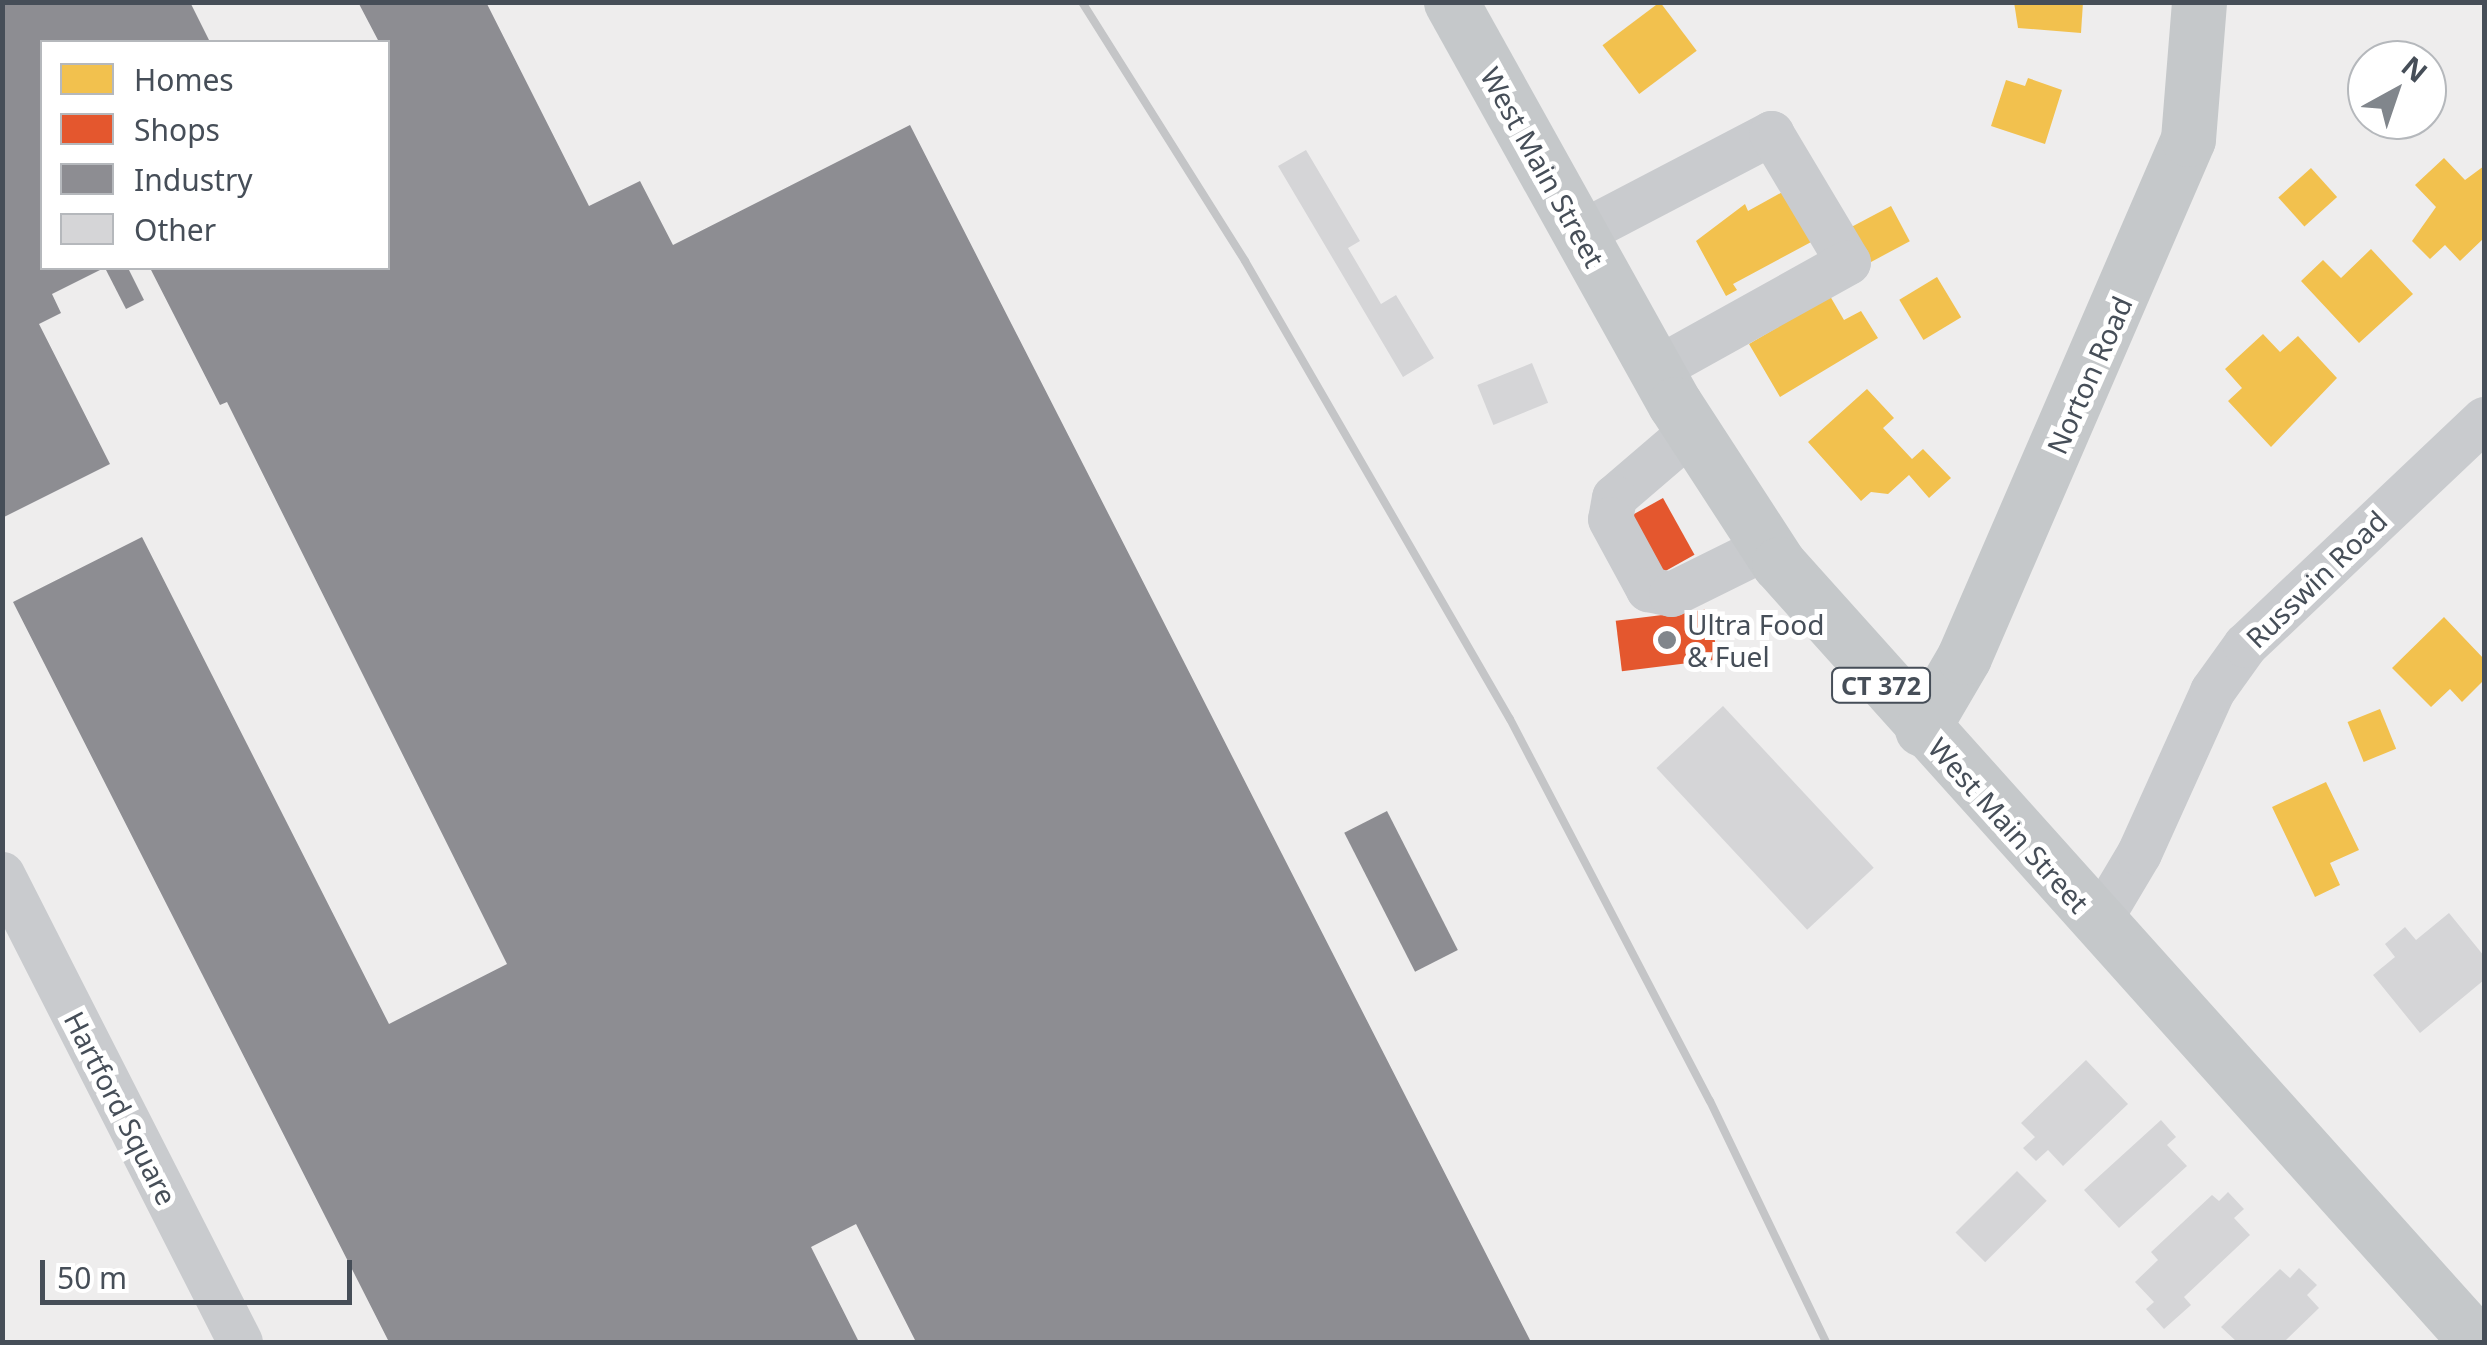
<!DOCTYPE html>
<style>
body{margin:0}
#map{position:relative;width:2487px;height:1345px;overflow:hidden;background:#eeeded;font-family:"Noto Sans",sans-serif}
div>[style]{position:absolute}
.homes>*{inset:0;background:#f2c14e;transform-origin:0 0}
.shops>*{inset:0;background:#e4572e;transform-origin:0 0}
.industry>*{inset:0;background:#8d8d92;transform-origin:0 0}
.building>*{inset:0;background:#d5d5d7;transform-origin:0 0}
.minor>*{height:45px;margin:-22.5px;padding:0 22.5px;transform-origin:22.5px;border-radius:22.5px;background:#c9cbce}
.major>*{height:55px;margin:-27.5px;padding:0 27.5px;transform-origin:27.5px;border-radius:27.5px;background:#c5c8ca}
.rail>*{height:8px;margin:-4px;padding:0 4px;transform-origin:4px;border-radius:4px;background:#c4c5c7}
.dots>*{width:28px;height:28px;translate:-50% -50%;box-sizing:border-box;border:5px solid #fff;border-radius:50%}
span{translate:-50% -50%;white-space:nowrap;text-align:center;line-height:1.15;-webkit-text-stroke:10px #fff;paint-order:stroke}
.shield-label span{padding:2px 8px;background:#fff;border:2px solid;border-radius:8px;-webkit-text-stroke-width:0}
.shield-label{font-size:25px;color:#464e58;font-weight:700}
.street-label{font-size:28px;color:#464e58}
.poi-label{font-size:28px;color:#464e58}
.left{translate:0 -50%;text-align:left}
.frame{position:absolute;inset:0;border:5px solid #464e58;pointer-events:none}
.legend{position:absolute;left:40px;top:40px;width:350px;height:230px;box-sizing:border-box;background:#fff;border:2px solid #b5b8bc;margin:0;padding:12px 18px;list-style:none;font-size:30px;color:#464e58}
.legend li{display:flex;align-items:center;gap:20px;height:50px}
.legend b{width:50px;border:2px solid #b5b8bc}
.north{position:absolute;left:2347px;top:40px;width:100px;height:100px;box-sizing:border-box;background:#fff;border:2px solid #b5b8bc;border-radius:50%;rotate:40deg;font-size:28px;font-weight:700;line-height:40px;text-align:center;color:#464e58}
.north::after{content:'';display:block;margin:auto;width:35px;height:45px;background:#81868c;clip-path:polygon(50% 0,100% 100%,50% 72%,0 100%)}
.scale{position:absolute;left:40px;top:1260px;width:312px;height:45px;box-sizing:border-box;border:5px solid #464e58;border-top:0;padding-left:12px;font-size:30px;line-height:35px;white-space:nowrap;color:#464e58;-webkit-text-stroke:8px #fff;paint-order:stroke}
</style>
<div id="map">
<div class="homes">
<div style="left:1660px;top:2px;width:61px;height:72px;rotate:53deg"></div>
<div style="clip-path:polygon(2014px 2px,2083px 2px,2081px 33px,2018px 28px)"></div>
<div style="clip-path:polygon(2028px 78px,2062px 90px,2045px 144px,1991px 126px,2006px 80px,2025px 86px)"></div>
<div style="clip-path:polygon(2444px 158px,2465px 180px,2484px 166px,2484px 238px,2460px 261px,2445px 245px,2430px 259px,2412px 241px,2436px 207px,2415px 185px)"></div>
<div style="left:2311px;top:168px;width:39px;height:44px;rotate:48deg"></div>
<div style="clip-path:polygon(1786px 190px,1813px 241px,1733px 284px,1737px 290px,1726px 296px,1696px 241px,1745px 204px,1748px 211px)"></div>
<div style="left:1891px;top:206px;width:40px;height:46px;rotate:62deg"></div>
<div style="clip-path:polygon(2371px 249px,2413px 294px,2359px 343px,2301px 281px,2323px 260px,2341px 278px)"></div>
<div style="left:1937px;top:277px;width:47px;height:44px;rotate:59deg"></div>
<div style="clip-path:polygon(1830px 296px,1844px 320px,1861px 311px,1878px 338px,1780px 397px,1749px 344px)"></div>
<div style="clip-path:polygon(2263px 334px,2280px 352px,2298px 336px,2337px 378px,2271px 447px,2228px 401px,2242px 388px,2225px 369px)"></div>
<div style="clip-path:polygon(1867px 389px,1894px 418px,1883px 428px,1912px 459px,1923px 449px,1951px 478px,1929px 498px,1909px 475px,1888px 494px,1871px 492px,1861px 501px,1808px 442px)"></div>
<div style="clip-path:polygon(2444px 617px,2484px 659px,2484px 680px,2462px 702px,2450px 689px,2431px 707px,2392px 668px)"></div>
<div style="left:2380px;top:709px;width:43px;height:35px;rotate:68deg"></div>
<div style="clip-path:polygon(2326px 782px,2359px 850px,2330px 863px,2340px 885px,2315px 897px,2272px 807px)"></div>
</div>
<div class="shops">
<div style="left:1663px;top:498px;width:65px;height:47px;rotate:61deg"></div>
<div style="left:1711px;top:609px;width:51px;height:96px;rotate:83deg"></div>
</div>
<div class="industry">
<div style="clip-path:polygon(2px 2px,190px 2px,210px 42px,42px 42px,42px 268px,104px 268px,52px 294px,61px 313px,39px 324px,110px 464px,2px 518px)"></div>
<div style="clip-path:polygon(358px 2px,486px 2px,589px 206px,640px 181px,673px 245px,910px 125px,1531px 1342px,916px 1342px,856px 1224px,811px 1247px,859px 1342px,389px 1342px,13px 602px,142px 537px,389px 1024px,507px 964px,227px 402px,220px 405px,150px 268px,388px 268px,388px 42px,379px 42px)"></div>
<div style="clip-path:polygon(105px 268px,128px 268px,144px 300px,126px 309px)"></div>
<div style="left:1387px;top:811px;width:156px;height:48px;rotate:63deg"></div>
</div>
<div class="building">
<div style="clip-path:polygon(1306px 150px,1360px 241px,1348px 248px,1381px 304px,1396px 295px,1434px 358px,1403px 377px,1278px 166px)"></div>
<div style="left:1532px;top:363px;width:43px;height:59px;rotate:68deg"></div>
<div style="left:1723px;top:706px;width:221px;height:91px;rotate:47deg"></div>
<div style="clip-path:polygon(2449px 913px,2484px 956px,2484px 980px,2420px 1033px,2373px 975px,2395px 957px,2385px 944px,2405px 927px,2416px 940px)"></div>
<div style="clip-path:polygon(2086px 1060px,2128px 1104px,2063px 1166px,2048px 1150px,2036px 1161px,2023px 1148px,2035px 1137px,2021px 1123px)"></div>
<div style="clip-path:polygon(2161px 1120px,2176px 1137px,2167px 1145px,2187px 1166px,2119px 1228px,2084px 1190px)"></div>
<div style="left:2017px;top:1171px;width:42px;height:87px;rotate:45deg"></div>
<div style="clip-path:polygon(2228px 1192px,2244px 1209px,2234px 1218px,2250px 1235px,2184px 1297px,2191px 1305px,2164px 1329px,2146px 1309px,2154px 1302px,2135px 1282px,2158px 1260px,2151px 1252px,2212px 1195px,2219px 1201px)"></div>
<div style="clip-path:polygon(2299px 1268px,2317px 1285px,2307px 1295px,2319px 1308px,2284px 1342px,2237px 1342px,2221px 1327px,2280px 1269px,2290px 1278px)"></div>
</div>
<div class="minor">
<div style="left:1580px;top:233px;width:216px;rotate:-27.6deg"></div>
<div style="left:1771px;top:133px;width:150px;rotate:59.2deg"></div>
<div style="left:1848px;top:262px;width:220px;rotate:150.9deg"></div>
<div style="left:1691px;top:431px;width:101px;rotate:139.4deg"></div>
<div style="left:1614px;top:497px;width:22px;rotate:100deg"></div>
<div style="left:1610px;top:519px;width:80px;rotate:61.5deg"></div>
<div style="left:1648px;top:589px;width:24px;rotate:12deg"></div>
<div style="left:1671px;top:594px;width:106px;rotate:-26.3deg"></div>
<div style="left:2px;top:874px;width:525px;rotate:63.04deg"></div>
<div style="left:2098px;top:922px;width:80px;rotate:-59.3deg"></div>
<div style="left:2139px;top:853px;width:178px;rotate:-65.7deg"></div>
<div style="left:2212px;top:691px;width:57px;rotate:-54.3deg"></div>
<div style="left:2245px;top:645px;width:329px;rotate:-43.4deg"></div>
</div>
<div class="major">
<div style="left:1451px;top:2px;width:460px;rotate:60.9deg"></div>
<div style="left:1675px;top:404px;width:191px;rotate:57deg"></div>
<div style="left:1779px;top:564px;width:1045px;rotate:48.1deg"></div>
<div style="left:1922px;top:729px;width:83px;rotate:-59.7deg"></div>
<div style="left:1964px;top:657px;width:564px;rotate:-66.61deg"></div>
<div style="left:2188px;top:139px;width:137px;rotate:-85.4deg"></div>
</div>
<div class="rail">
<div style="left:1082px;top:2px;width:306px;rotate:57.8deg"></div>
<div style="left:1245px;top:261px;width:529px;rotate:59.95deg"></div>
<div style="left:1510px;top:719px;width:431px;rotate:62.4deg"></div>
<div style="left:1710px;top:1101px;width:267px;rotate:64.3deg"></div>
</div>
<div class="dots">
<div style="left:1667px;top:640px;background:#81868c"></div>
</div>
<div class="shield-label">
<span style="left:1881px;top:685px">CT 372</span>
</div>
<div class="street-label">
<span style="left:1543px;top:167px;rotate:61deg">West Main Street</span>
<span style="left:2089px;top:375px;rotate:-66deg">Norton Road</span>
<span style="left:2316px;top:579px;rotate:-44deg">Russwin Road</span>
<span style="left:2009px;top:825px;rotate:48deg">West Main Street</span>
<span style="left:121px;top:1108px;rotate:63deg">Hartford Square</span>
</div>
<div class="poi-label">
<span class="left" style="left:1687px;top:640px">Ultra Food<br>&amp; Fuel</span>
</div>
<div class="frame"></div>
<ul class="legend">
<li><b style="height:28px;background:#f2c14e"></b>Homes</li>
<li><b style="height:28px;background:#e4572e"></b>Shops</li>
<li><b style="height:28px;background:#8d8d92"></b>Industry</li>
<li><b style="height:28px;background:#d5d5d7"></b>Other</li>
</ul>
<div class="north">N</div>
<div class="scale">50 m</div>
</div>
